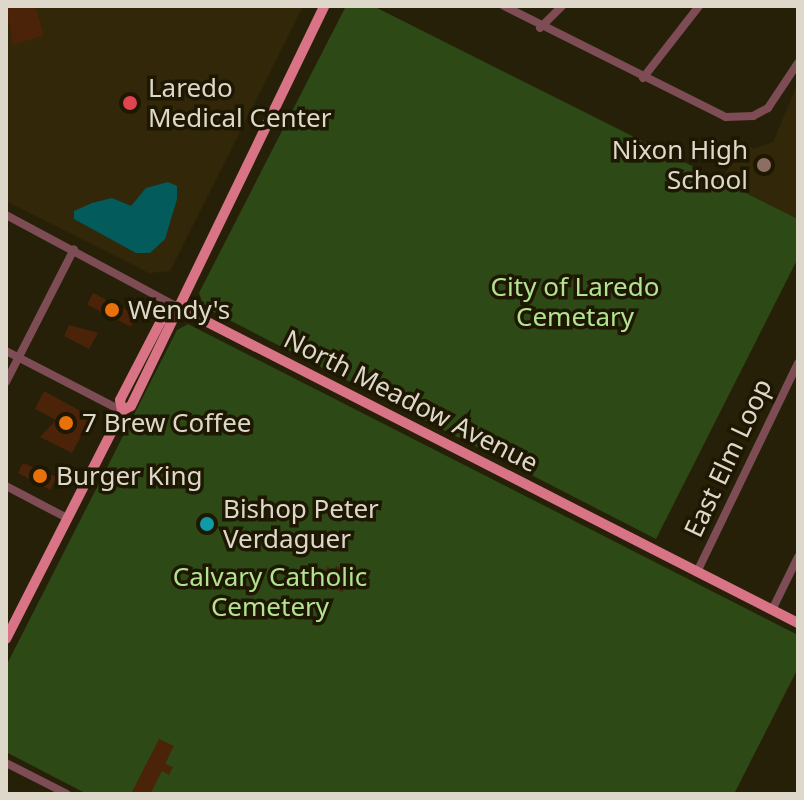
<!DOCTYPE html>
<style>
body{margin:0}
#map{position:relative;width:804px;height:800px;overflow:hidden;background:#272009;font-family:"Noto Sans",sans-serif}
div>[style]{position:absolute}
.built>*{inset:0;background:#322809}
.green>*{inset:0;background:#2c4916}
.water>*{inset:0;background:#045b5c}
.building>*{inset:0;background:#4b2308;transform-origin:0 0}
.minor>*{height:8px;margin:-4px;padding:0 4px;transform-origin:4px;border-radius:4px;background:#7d4c54}
.major>*{height:10px;margin:-5px;padding:0 5px;transform-origin:5px;border-radius:5px;background:#d97486}
.dots>*{width:22px;height:22px;translate:-50% -50%;box-sizing:border-box;border:4px solid #1e1702;border-radius:50%}
span{translate:-50% -50%;white-space:nowrap;text-align:center;line-height:1.15;-webkit-text-stroke:7px #1e1702;paint-order:stroke}
.poi-label{font-size:26px;color:#ddd8ca}
.left{translate:0 -50%;text-align:left}
.right{translate:-100% -50%;text-align:right}
.park-label{font-size:26px;color:#b1e391}
.street-label{font-size:26px;color:#ddd8ca}
.frame{position:absolute;inset:0;border:8px solid #ddd8ca;pointer-events:none}
</style>
<div id="map">
<div class="built">
<div style="clip-path:polygon(6px 6px,303px 6px,170px 271px,149px 273px,6px 201px)"></div>
<div style="clip-path:polygon(798px 83px,798px 219px,722px 180px,742px 142px,754px 149px,773px 142px)"></div>
</div>
<div class="green">
<div style="clip-path:polygon(346px 6px,373px 6px,798px 219px,798px 258px,656px 539px,204px 307px,199px 293px)"></div>
<div style="clip-path:polygon(188px 324px,798px 635px,798px 668px,734px 794px,87px 794px,6px 752px,6px 666px,177px 330px)"></div>
</div>
<div class="water">
<div style="clip-path:polygon(168px 182px,177px 186px,177px 199px,165px 239px,150px 253px,136px 253px,74px 219px,74px 211px,92px 203px,112px 198px,131px 206px,146px 188px)"></div>
</div>
<div class="building">
<div style="clip-path:polygon(6px 6px,35px 6px,44px 35px,13px 45px)"></div>
<div style="left:93px;top:293px;width:49px;height:13px;rotate:27deg"></div>
<div style="clip-path:polygon(69px 325px,98px 333px,89px 349px,64px 336px)"></div>
<div style="clip-path:polygon(44px 391px,91px 417px,72px 453px,40px 437px,56px 420px,35px 409px)"></div>
<div style="clip-path:polygon(23px 463px,57px 477px,50px 490px,18px 473px)"></div>
<div style="clip-path:polygon(336px 566px,355px 575px,342px 592px,320px 581px,327px 567px,334px 570px)"></div>
<div style="clip-path:polygon(159px 739px,174px 746px,165px 764px,173px 767px,169px 775px,162px 771px,150px 794px,131px 794px)"></div>
</div>
<div class="minor">
<div style="left:504px;top:6px;width:248px;rotate:26.6deg"></div>
<div style="left:726px;top:117px;width:27px;rotate:-2deg"></div>
<div style="left:753px;top:116px;width:17px;rotate:-28deg"></div>
<div style="left:768px;top:108px;width:54px;rotate:-56.3deg"></div>
<div style="left:540px;top:28px;width:31px;rotate:-45deg"></div>
<div style="left:643px;top:78px;width:91px;rotate:-52.1deg"></div>
<div style="left:6px;top:215px;width:193px;rotate:28.2deg"></div>
<div style="left:6px;top:351px;width:131px;rotate:27.3deg"></div>
<div style="left:6px;top:382px;width:149px;rotate:-62.9deg"></div>
<div style="left:6px;top:486px;width:69px;rotate:27.7deg"></div>
<div style="left:697px;top:572px;width:232px;rotate:-64.2deg"></div>
<div style="left:772px;top:610px;width:59px;rotate:-63.9deg"></div>
<div style="left:6px;top:763px;width:68px;rotate:26.9deg"></div>
</div>
<div class="major">
<div style="left:176px;top:306px;width:698px;rotate:27.01deg"></div>
<div style="left:122px;top:411px;width:11px;rotate:-100deg"></div>
<div style="left:120px;top:400px;width:89px;rotate:-62.6deg"></div>
<div style="left:161px;top:321px;width:19px;rotate:-47deg"></div>
<div style="left:6px;top:639px;width:256px;rotate:-63deg"></div>
<div style="left:122px;top:411px;width:10px;rotate:-29deg"></div>
<div style="left:131px;top:406px;width:444px;rotate:-64.2deg"></div>
</div>
<div class="dots">
<div style="left:130px;top:103px;background:#e0444e"></div>
<div style="left:764px;top:165px;background:#8d6e63"></div>
<div style="left:112px;top:310px;background:#e8710a"></div>
<div style="left:66px;top:423px;background:#e8710a"></div>
<div style="left:40px;top:476px;background:#e8710a"></div>
<div style="left:207px;top:524px;background:#0f9aa8"></div>
</div>
<div class="poi-label">
<span class="left" style="left:148px;top:103px">Laredo<br>Medical Center</span>
<span class="right" style="left:748px;top:165px">Nixon High<br>School</span>
<span class="left" style="left:128px;top:310px">Wendy's</span>
<span class="left" style="left:82px;top:423px">7 Brew Coffee</span>
<span class="left" style="left:56px;top:476px">Burger King</span>
<span class="left" style="left:223px;top:524px">Bishop Peter<br>Verdaguer</span>
</div>
<div class="park-label">
<span style="left:575px;top:302px">City of Laredo<br>Cemetary</span>
<span style="left:270px;top:592px">Calvary Catholic<br>Cemetery</span>
</div>
<div class="street-label">
<span style="left:411px;top:401px;rotate:27deg">North Meadow Avenue</span>
<span style="left:728px;top:458px;rotate:-65deg">East Elm Loop</span>
</div>
<div class="frame"></div>
</div>
